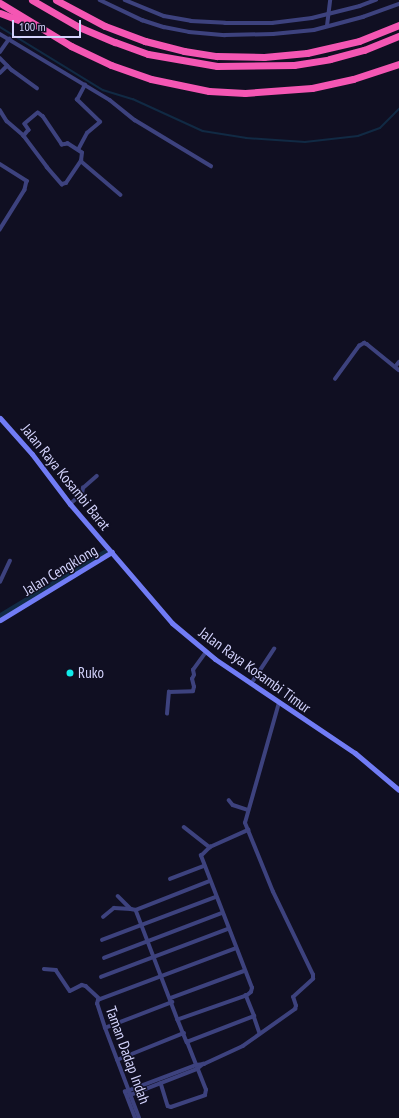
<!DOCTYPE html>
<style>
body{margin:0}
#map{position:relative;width:399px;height:1118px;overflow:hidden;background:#100f22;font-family:"PT Sans Narrow",sans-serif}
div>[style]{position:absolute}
.stream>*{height:1.5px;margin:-0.75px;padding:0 0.75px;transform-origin:0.75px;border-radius:0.75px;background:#112a44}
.canal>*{height:5px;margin:-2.5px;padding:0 2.5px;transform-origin:2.5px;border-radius:2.5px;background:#112a44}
.street>*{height:3.5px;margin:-1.75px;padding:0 1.75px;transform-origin:1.75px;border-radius:1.75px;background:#3d427e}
.secondary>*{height:5px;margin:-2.5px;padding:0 2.5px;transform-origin:2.5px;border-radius:2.5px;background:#717cf5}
.highway>*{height:7px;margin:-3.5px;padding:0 3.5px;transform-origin:3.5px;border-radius:3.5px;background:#f456b3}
.dots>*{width:11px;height:11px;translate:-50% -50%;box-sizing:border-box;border:2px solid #100f22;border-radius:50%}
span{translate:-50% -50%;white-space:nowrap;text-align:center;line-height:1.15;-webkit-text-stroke:3px #100f22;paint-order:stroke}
.street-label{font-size:15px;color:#d3d3fc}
.poi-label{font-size:15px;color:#d3d3fc}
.left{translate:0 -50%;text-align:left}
.scale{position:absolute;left:12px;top:20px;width:69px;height:18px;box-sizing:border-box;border:2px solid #d3d3fc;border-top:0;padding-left:5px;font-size:12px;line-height:14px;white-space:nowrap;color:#d3d3fc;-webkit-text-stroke:3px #100f22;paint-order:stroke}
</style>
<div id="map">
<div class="stream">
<div style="left:0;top:27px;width:121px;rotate:31.5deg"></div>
<div style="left:103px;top:90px;width:31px;rotate:17deg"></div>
<div style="left:133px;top:99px;width:77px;rotate:24.6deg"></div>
<div style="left:203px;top:131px;width:44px;rotate:9.2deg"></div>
<div style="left:246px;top:138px;width:59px;rotate:3.9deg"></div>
<div style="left:305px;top:142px;width:53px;rotate:-6.5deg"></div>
<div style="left:358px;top:136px;width:23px;rotate:-20deg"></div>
<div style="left:380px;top:128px;width:27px;rotate:-45deg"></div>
</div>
<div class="canal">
<div style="left:0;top:615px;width:122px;rotate:-31.2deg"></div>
</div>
<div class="street">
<div style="left:100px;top:0;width:47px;rotate:25.5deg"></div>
<div style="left:142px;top:20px;width:23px;rotate:18deg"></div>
<div style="left:164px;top:27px;width:25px;rotate:11deg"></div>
<div style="left:189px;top:32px;width:36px;rotate:5deg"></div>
<div style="left:225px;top:35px;width:48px;rotate:-1.2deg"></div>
<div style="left:273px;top:34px;width:41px;rotate:-5.6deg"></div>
<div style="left:314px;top:30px;width:51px;rotate:-14.9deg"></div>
<div style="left:363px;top:17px;width:38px;rotate:-20deg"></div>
<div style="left:125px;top:0;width:42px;rotate:22.3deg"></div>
<div style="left:164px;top:16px;width:27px;rotate:10deg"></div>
<div style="left:191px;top:21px;width:34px;rotate:3deg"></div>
<div style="left:225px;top:23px;width:47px"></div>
<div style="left:272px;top:23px;width:40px;rotate:-7.1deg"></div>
<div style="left:312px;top:18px;width:49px;rotate:-14deg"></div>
<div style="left:360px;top:6px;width:17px;rotate:-21deg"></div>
<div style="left:327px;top:26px;width:26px;rotate:-83deg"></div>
<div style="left:0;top:34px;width:128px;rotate:31deg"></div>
<div style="left:110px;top:100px;width:32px;rotate:39deg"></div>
<div style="left:135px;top:120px;width:89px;rotate:31.2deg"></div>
<div style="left:0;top:52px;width:16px;rotate:-55deg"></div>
<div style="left:0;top:58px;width:17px;rotate:45deg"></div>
<div style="left:12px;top:70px;width:31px;rotate:36deg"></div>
<div style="left:0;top:73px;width:10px;rotate:-45deg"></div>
<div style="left:0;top:110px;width:13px;rotate:58deg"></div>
<div style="left:7px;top:121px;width:23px;rotate:41deg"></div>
<div style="left:24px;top:136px;width:39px;rotate:53deg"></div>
<div style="left:47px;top:167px;width:23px;rotate:49deg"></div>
<div style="left:62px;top:184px;width:4px;rotate:-14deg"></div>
<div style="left:66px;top:183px;width:27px;rotate:-56deg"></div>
<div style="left:81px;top:161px;width:8px;rotate:-83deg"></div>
<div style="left:82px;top:153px;width:17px;rotate:-147deg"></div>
<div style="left:68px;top:144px;width:6px;rotate:171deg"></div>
<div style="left:62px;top:145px;width:34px;rotate:-124deg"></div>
<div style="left:43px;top:117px;width:6px;rotate:-141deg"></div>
<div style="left:38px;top:113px;width:17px;rotate:140deg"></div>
<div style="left:25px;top:124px;width:7px;rotate:56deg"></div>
<div style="left:29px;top:130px;width:8px;rotate:130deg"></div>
<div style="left:78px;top:150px;width:19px;rotate:-62deg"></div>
<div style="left:87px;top:133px;width:17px;rotate:-40deg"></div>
<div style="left:100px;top:122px;width:32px;rotate:-136deg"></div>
<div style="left:77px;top:100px;width:17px;rotate:-62deg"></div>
<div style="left:81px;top:161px;width:52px;rotate:40.4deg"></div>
<div style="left:0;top:164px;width:32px;rotate:32deg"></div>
<div style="left:27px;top:181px;width:9px;rotate:103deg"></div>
<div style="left:25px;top:190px;width:47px;rotate:122deg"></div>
<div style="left:395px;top:367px;width:6px;rotate:-51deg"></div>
<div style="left:335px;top:379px;width:41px;rotate:-54deg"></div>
<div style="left:359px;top:346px;width:6px;rotate:-31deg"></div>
<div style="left:364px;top:343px;width:3px;rotate:18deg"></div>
<div style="left:367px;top:344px;width:41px;rotate:39.1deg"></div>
<div style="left:70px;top:504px;width:16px;rotate:-40deg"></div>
<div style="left:82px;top:494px;width:6px;rotate:-81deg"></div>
<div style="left:83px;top:488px;width:18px;rotate:-41deg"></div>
<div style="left:0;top:582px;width:23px;rotate:-65deg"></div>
<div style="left:251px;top:684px;width:42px;rotate:-56.7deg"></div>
<div style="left:167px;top:714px;width:22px;rotate:-85deg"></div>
<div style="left:169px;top:692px;width:24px;rotate:-2deg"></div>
<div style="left:193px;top:691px;width:4px;rotate:-76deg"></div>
<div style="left:194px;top:687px;width:8px;rotate:-104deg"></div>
<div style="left:192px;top:679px;width:4px;rotate:-63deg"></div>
<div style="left:194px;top:675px;width:5px;rotate:-101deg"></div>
<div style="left:193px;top:670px;width:22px;rotate:-54deg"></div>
<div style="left:229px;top:800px;width:6px;rotate:51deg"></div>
<div style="left:233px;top:805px;width:16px;rotate:18deg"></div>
<div style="left:184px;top:827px;width:33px;rotate:38deg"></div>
<div style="left:170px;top:879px;width:36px;rotate:-21deg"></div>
<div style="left:118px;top:896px;width:18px;rotate:45deg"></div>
<div style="left:131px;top:909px;width:5px;rotate:11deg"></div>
<div style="left:136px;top:910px;width:118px;rotate:69.1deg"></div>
<div style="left:136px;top:910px;width:79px;rotate:-21.4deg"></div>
<div style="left:103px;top:917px;width:14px;rotate:-39deg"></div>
<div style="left:114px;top:908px;width:17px;rotate:3deg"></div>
<div style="left:102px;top:940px;width:122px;rotate:-20.7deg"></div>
<div style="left:104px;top:958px;width:126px;rotate:-20.9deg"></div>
<div style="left:44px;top:969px;width:12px;rotate:5deg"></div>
<div style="left:56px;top:970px;width:25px;rotate:56deg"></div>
<div style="left:70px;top:991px;width:13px;rotate:-27deg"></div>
<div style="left:82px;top:985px;width:4px;rotate:14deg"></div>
<div style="left:86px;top:986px;width:19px;rotate:43deg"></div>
<div style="left:101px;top:977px;width:136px;rotate:-20.7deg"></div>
<div style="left:246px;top:996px;width:6px;rotate:-39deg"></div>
<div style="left:251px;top:992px;width:4px;rotate:-76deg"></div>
<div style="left:252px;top:988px;width:142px;rotate:-111.1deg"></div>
<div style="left:201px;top:856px;width:13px;rotate:-45deg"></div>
<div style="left:210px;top:847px;width:42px;rotate:-24.1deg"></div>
<div style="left:171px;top:998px;width:78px;rotate:-20.3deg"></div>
<div style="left:254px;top:1016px;width:18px;rotate:71deg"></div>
<div style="left:105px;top:1028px;width:72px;rotate:-21.2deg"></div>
<div style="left:117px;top:1060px;width:72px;rotate:-21.9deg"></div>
<div style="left:161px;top:1083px;width:24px;rotate:73deg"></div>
<div style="left:168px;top:1106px;width:3px;rotate:18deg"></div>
<div style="left:171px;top:1107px;width:36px;rotate:-19deg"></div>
<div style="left:205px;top:1095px;width:5px;rotate:-79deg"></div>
<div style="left:206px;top:1090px;width:52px;rotate:-111.6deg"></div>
<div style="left:187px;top:1042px;width:72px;rotate:-21.2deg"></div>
<div style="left:254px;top:1016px;width:22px;rotate:-112deg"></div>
<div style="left:246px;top:996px;width:72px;rotate:160.6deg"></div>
<div style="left:178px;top:1020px;width:24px;rotate:68deg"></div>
<div style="left:128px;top:1096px;width:74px;rotate:-21.4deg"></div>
<div style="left:197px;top:1069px;width:8px;rotate:-40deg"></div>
<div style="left:135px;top:1118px;width:28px;rotate:-111deg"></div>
<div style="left:125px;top:1092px;width:76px;rotate:-20.8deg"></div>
<div style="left:196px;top:1065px;width:8px;rotate:-7deg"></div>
<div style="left:204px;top:1064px;width:43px;rotate:-24.8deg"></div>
<div style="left:243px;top:1046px;width:64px;rotate:-35.4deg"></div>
<div style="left:295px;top:1009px;width:3px;rotate:-72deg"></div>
<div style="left:296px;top:1006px;width:9px;rotate:-108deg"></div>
<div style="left:293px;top:997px;width:27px;rotate:-42deg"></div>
<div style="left:313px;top:979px;width:4px;rotate:-90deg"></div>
<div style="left:313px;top:975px;width:92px;rotate:-115.7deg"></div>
<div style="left:273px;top:892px;width:74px;rotate:-112.1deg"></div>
<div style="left:245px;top:823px;width:125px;rotate:-74.2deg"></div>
<div style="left:139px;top:1118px;width:96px;rotate:-110.7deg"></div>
<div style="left:105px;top:1028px;width:25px;rotate:-108deg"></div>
<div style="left:97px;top:1004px;width:4px;rotate:-76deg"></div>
<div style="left:98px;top:1000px;width:147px;rotate:-20.6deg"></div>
</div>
<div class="secondary">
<div style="left:0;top:418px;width:48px;rotate:48.4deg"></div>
<div style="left:32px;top:454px;width:63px;rotate:52.8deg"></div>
<div style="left:70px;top:504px;width:157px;rotate:49.4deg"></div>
<div style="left:172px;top:623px;width:56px;rotate:39.9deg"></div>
<div style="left:215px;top:659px;width:169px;rotate:33.9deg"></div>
<div style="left:355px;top:753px;width:57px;rotate:40.1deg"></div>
<div style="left:0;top:620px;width:131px;rotate:-31.3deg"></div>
</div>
<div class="highway">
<div style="left:32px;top:0;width:54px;rotate:29.9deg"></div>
<div style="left:79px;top:27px;width:39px;rotate:23deg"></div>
<div style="left:115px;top:42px;width:35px;rotate:20deg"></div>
<div style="left:148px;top:54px;width:70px;rotate:9.9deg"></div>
<div style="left:217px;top:66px;width:77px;rotate:-0.7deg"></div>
<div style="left:294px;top:65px;width:36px;rotate:-9deg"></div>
<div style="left:330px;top:59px;width:35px;rotate:-15deg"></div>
<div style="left:364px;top:50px;width:38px;rotate:-22deg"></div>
<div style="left:56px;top:0;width:55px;rotate:28deg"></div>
<div style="left:105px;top:26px;width:43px;rotate:20.6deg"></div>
<div style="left:145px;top:41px;width:40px;rotate:14.4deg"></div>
<div style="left:184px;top:51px;width:33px;rotate:9deg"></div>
<div style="left:217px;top:56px;width:47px;rotate:1.2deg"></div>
<div style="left:264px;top:57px;width:43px;rotate:-5.3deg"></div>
<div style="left:307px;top:53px;width:53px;rotate:-13deg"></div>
<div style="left:359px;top:41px;width:43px;rotate:-21.8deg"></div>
<div style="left:0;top:3px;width:83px;rotate:31.2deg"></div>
<div style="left:71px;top:46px;width:44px;rotate:25.4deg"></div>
<div style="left:111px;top:65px;width:42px;rotate:19.3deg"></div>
<div style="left:151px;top:79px;width:59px;rotate:11.7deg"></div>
<div style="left:209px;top:91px;width:36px;rotate:3deg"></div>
<div style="left:245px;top:93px;width:67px;rotate:-4.3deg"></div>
<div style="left:312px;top:88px;width:42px;rotate:-12.4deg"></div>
<div style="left:353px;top:79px;width:48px;rotate:-18.1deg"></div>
<div style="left:0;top:13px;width:30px;rotate:21deg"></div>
</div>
<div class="dots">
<div style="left:70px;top:673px;background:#10ebe9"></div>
</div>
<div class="street-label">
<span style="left:66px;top:477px;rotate:51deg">Jalan Raya Kosambi Barat</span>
<span style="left:60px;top:570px;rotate:-31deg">Jalan Cengklong</span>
<span style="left:255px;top:670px;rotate:36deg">Jalan Raya Kosambi Timur</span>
<span style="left:128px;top:1055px;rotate:70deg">Taman Dadap Indah</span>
</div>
<div class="poi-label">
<span class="left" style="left:78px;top:673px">Ruko</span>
</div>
<div class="scale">100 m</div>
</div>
